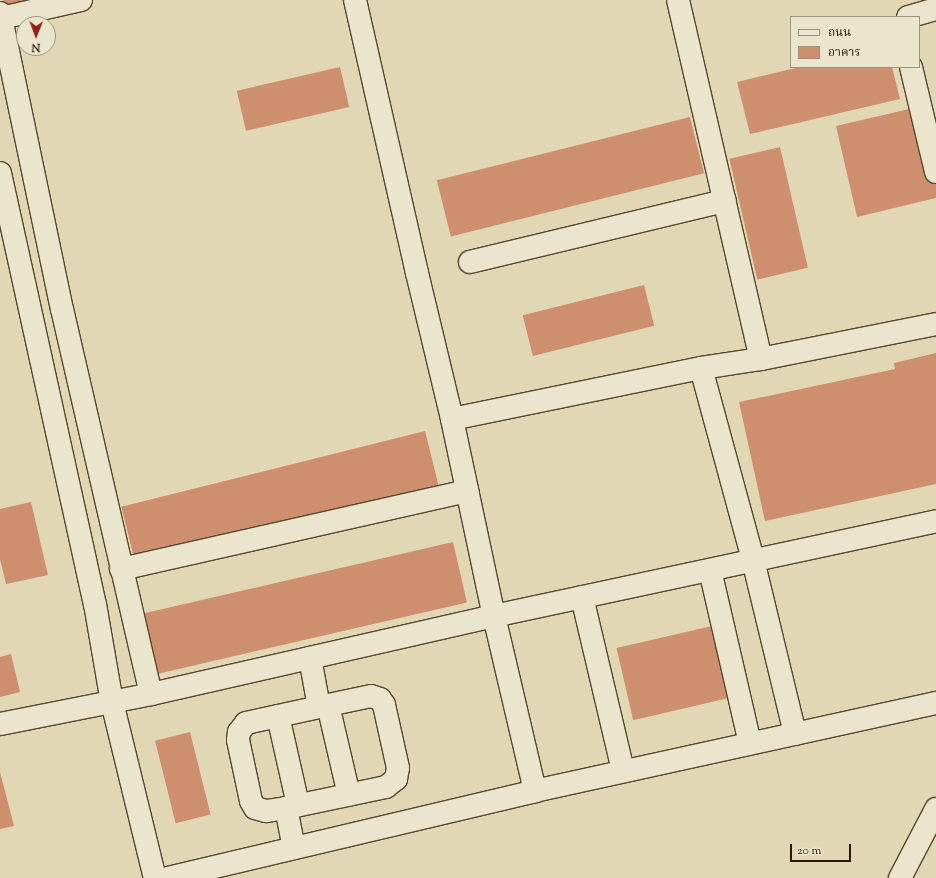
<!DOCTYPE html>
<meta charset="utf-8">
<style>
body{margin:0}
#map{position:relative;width:936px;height:878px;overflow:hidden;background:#e2d7b4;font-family:"Sorts Mill Goudy","Noto Serif Thai",serif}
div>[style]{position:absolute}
.building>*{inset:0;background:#ce8f6e;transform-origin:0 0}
.roads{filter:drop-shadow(1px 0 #57462d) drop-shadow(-1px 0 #57462d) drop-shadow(0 1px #57462d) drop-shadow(0 -1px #57462d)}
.minor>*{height:22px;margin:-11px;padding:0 11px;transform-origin:11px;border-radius:11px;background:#ece5ce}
span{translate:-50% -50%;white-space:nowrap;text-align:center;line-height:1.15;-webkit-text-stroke:3.5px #ece5ce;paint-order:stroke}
.legend{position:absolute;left:790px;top:16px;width:130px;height:52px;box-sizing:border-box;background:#ece5ce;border:1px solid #9e927c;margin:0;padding:5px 7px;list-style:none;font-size:12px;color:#291500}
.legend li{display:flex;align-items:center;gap:8px;height:20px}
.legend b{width:20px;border:1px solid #9e927c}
.north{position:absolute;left:16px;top:16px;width:40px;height:40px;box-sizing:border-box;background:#ece5ce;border:1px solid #9e927c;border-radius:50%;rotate:181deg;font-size:11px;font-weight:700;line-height:16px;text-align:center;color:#291500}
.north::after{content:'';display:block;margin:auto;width:14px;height:18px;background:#8f2418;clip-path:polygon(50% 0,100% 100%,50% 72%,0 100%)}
.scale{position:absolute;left:790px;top:844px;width:61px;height:18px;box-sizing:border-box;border:2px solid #291500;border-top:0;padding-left:5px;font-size:12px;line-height:14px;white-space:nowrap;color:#291500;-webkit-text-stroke:3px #ece5ce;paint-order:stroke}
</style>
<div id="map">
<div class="building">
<div style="clip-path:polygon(3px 0,47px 0,6px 10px)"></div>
<div style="left:340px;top:67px;width:41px;height:106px;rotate:77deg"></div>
<div style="clip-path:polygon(800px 67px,892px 67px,900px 99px,750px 134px,737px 82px)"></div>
<div style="clip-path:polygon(918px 107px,936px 183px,936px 198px,857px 217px,836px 126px)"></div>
<div style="left:690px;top:117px;width:58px;height:261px;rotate:76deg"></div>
<div style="left:780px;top:147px;width:124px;height:52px;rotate:77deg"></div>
<div style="left:644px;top:285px;width:42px;height:125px;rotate:76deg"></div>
<div style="clip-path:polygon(936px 353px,936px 484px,765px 521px,739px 402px,895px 369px,894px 363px)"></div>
<div style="left:425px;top:431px;width:60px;height:313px;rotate:76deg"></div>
<div style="clip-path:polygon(31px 502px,48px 575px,6px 584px,0 559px,0 509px)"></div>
<div style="left:453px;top:542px;width:62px;height:318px;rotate:77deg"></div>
<div style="left:712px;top:626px;width:74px;height:98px;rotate:77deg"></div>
<div style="clip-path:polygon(11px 654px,20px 692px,0 697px,0 657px)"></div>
<div style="left:190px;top:732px;width:85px;height:36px;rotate:76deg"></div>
<div style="clip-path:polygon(0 772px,14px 826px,0 829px)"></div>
</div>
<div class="roads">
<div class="minor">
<div style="left:355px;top:0;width:280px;rotate:77.2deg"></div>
<div style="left:417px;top:273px;width:150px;rotate:76.5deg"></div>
<div style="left:452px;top:419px;width:201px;rotate:78deg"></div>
<div style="left:494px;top:616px;width:180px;rotate:76.8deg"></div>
<div style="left:678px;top:0;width:368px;rotate:77deg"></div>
<div style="left:0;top:13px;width:302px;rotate:78.2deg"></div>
<div style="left:62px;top:309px;width:395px;rotate:77deg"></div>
<div style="left:908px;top:17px;width:29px;rotate:-16deg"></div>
<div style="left:1px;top:18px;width:82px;rotate:-12.7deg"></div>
<div style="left:911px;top:67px;width:108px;rotate:76.6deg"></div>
<div style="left:0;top:173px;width:441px;rotate:77.6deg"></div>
<div style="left:95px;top:604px;width:99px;rotate:80.2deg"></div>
<div style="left:112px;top:702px;width:181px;rotate:76.3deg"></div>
<div style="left:470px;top:262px;width:262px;rotate:-13.5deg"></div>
<div style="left:701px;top:368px;width:199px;rotate:74.8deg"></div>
<div style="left:753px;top:560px;width:179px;rotate:76.4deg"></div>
<div style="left:452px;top:419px;width:254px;rotate:-11.6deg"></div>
<div style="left:701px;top:368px;width:61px;rotate:-8.5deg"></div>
<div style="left:761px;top:359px;width:178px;rotate:-11.3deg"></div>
<div style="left:121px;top:569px;width:355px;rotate:-12.7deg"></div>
<div style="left:710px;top:570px;width:178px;rotate:77deg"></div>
<div style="left:582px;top:597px;width:179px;rotate:76.7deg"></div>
<div style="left:328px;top:705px;width:92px;rotate:76.9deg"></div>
<div style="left:278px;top:716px;width:91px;rotate:77.3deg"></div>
<div style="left:0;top:724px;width:154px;rotate:-11.2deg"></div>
<div style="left:151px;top:694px;width:352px;rotate:-12.8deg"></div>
<div style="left:494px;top:616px;width:452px;rotate:-12.1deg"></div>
<div style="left:286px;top:808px;width:102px;rotate:-11.9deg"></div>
<div style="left:386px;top:787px;width:13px;rotate:-39deg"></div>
<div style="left:396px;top:779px;width:11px;rotate:-80deg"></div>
<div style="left:398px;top:768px;width:65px;rotate:-102.5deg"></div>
<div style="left:384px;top:705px;width:7px;rotate:-124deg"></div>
<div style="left:380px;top:699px;width:9px;rotate:-162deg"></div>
<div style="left:371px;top:696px;width:53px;rotate:168.1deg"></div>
<div style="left:319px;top:707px;width:50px;rotate:-100.4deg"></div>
<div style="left:294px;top:848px;width:41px;rotate:-101.3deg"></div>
<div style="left:286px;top:808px;width:20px;rotate:171deg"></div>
<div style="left:266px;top:811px;width:11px;rotate:-165deg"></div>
<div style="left:255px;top:808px;width:8px;rotate:-120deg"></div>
<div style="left:251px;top:801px;width:62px;rotate:-102deg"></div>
<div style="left:238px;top:740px;width:8px;rotate:-83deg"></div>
<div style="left:239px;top:732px;width:11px;rotate:-52deg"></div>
<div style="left:246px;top:723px;width:75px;rotate:-12.4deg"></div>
<div style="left:168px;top:878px;width:377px;rotate:-13.3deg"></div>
<div style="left:535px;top:791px;width:411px;rotate:-12.4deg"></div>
<div style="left:900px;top:878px;width:78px;rotate:-62.4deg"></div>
</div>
</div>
<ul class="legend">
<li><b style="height:5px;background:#ece5ce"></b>ถนน</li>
<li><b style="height:11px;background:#ce8f6e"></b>อาคาร</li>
</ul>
<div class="north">N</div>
<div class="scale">20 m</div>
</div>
